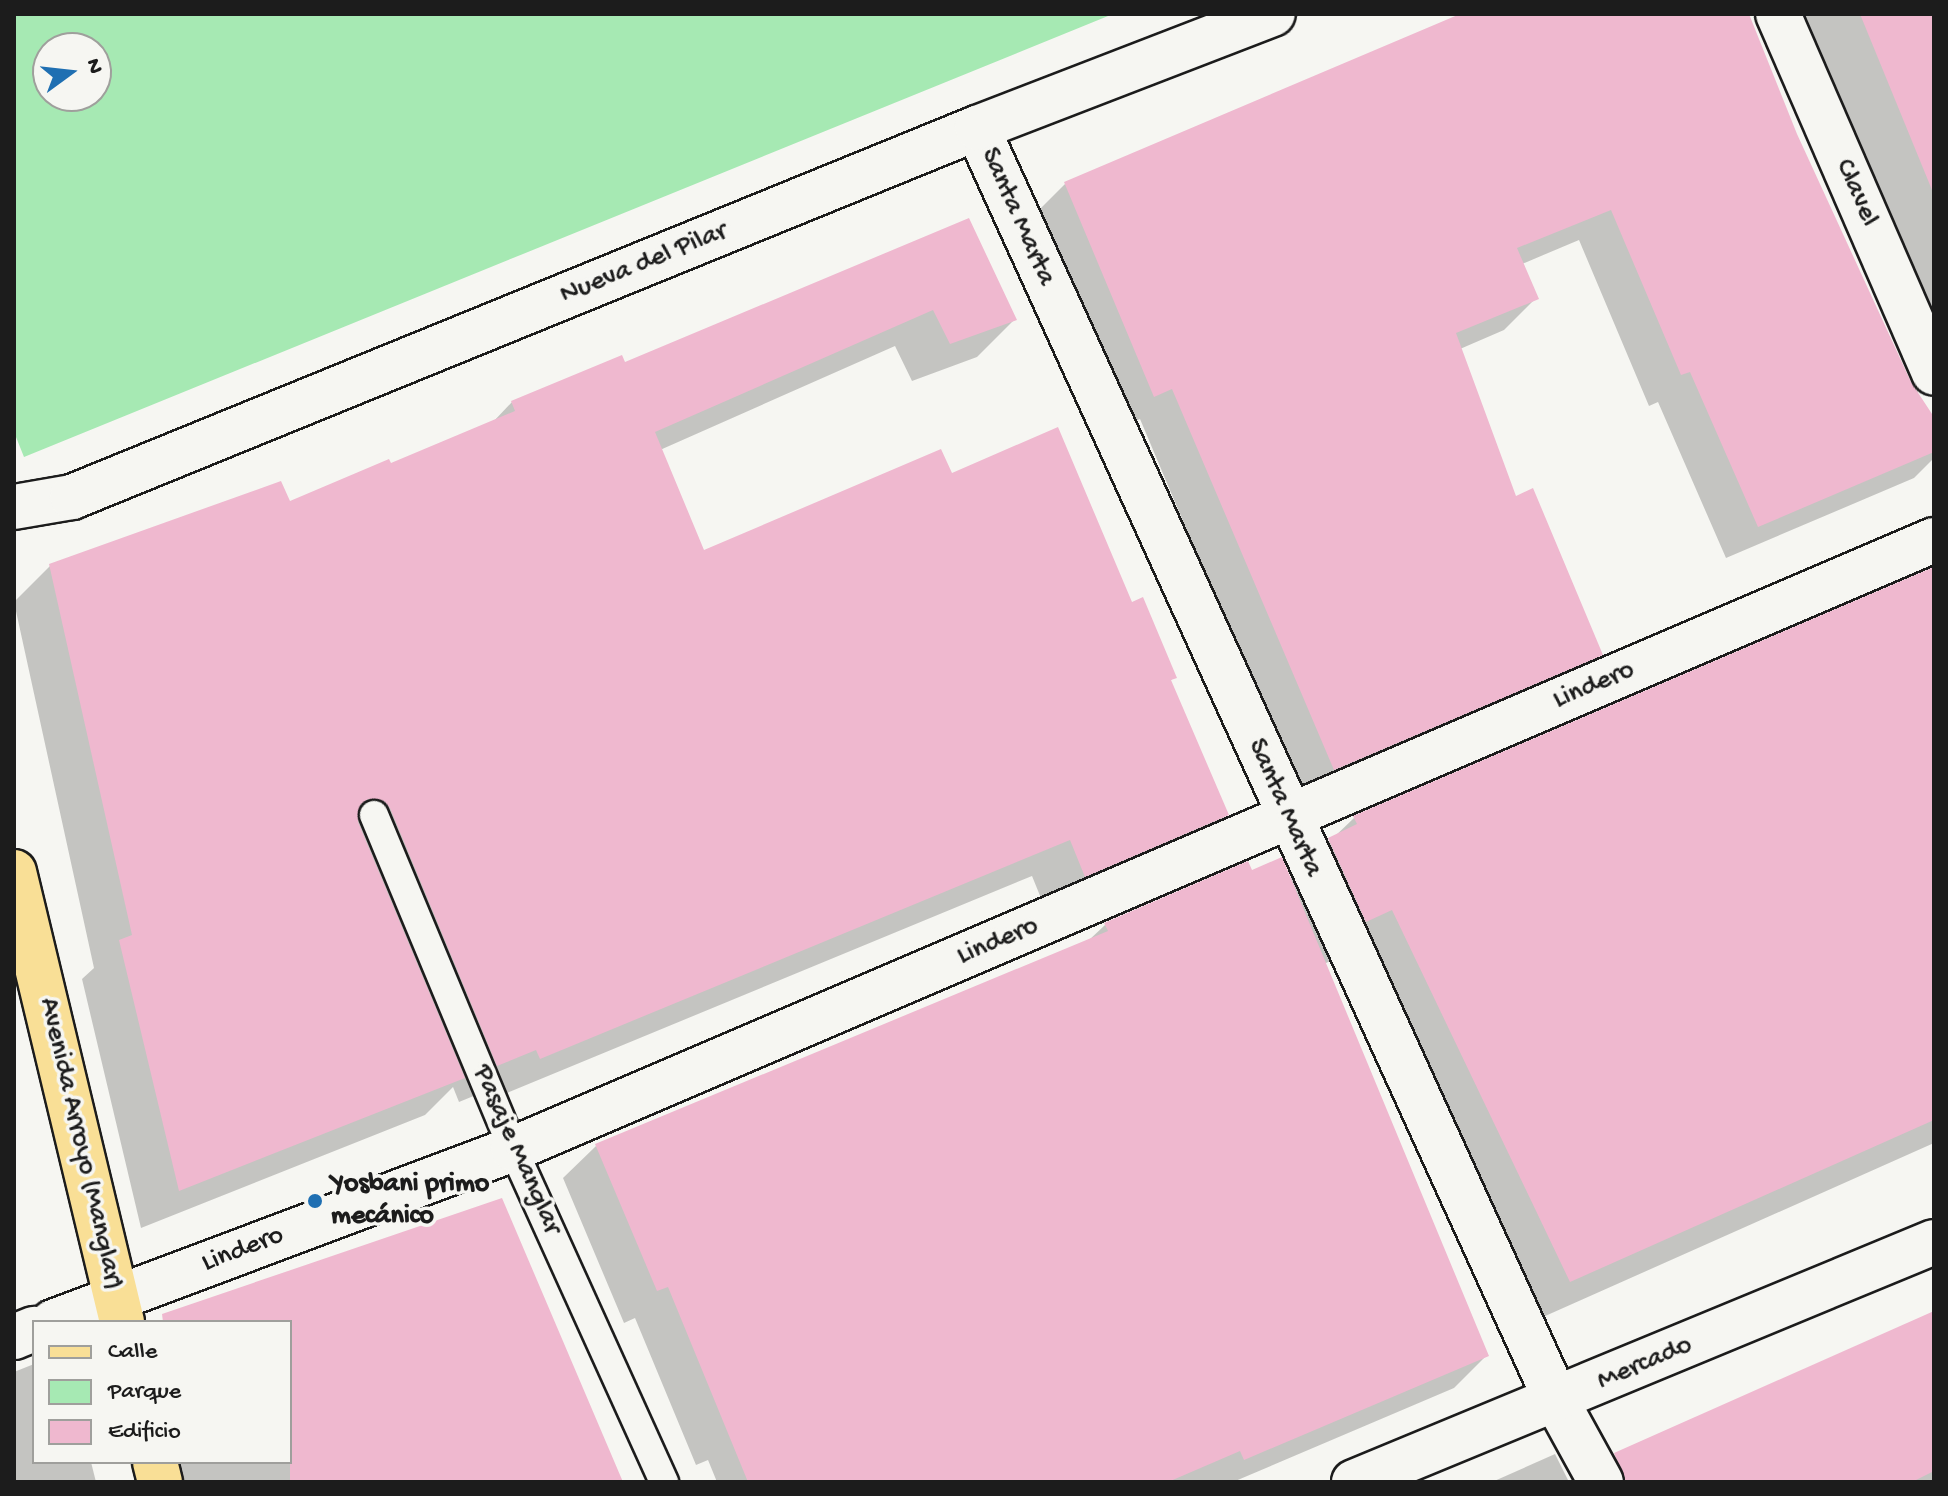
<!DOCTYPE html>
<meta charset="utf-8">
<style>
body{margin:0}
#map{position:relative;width:1948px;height:1496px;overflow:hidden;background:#f6f6f2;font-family:"Gochi Hand",sans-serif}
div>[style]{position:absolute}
.green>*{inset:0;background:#a6e9b3}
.shadow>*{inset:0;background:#0003}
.building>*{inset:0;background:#efb8cf}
.roads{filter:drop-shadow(2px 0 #1c1c1c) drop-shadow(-2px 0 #1c1c1c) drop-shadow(0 2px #1c1c1c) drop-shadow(0 -2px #1c1c1c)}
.service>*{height:28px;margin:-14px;padding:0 14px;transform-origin:14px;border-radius:14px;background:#f6f6f2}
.minor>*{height:44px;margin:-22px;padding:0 22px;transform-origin:22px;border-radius:22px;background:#f6f6f2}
.tertiary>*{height:44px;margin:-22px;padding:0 22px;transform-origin:22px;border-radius:22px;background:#f6f6f2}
.primary>*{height:44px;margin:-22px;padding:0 22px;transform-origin:22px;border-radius:22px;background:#f9df96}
.dots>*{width:22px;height:22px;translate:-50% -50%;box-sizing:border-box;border:4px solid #f6f6f2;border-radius:50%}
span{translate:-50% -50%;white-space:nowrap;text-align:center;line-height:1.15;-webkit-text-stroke:7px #f6f6f2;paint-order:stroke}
.street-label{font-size:28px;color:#1c1c1c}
.poi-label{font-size:28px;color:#1c1c1c;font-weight:700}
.left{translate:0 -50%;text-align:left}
.frame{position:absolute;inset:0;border:16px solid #1c1c1c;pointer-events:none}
.legend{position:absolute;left:32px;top:1320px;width:260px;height:144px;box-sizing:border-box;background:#f6f6f2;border:2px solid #9f9f9c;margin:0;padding:10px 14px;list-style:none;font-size:24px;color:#1c1c1c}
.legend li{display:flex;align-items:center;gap:16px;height:40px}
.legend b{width:40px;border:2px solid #9f9f9c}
.north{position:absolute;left:32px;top:32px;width:80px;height:80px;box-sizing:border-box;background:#f6f6f2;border:2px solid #9f9f9c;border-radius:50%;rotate:75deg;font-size:22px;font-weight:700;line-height:32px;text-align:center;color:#1c1c1c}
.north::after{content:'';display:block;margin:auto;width:28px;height:36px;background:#1f6fb2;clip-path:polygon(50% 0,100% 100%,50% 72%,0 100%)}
</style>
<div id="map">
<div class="green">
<div style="clip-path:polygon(evenodd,14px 14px,1113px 14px,24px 457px,14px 432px,14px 14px,48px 48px,96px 48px,96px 96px,48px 96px,48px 48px)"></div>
</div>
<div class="shadow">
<div style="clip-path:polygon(1465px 14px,1747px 14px,1795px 134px,1909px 383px,1934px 421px,1934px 458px,1914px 478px,1726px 558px,1658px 402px,1649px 406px,1579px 240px,1522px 264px,1536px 298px,1504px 330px,1460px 349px,1515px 498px,1601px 654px,1569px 686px,1301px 801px,1140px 419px,1121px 427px,1033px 216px,1065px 184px)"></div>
<div style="clip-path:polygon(1800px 14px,1934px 14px,1934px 342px)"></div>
<div style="clip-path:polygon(968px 221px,1014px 320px,977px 357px,912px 381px,895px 346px,660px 450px,703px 553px,950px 476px,1130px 604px,1174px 677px,1169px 682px,1226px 815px,1189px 852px,1047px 913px,1032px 876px,502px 1095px,498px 1086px,459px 1102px,453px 1087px,425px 1115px,141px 1228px,82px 979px,94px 968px,14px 602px,50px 566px,289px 504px,390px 466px,492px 423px,512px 402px,624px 364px)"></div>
<div style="clip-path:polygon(1934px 569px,1934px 1143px,1525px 1325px,1347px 953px,1324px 964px,1487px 1355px,1454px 1388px,1233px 1482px,717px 1482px,708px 1460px,696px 1465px,635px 1318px,624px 1323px,563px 1178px,596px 1146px,1088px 941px,1105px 925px,1251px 873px,1289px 880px,1354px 818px)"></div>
<div style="clip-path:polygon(501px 1200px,621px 1482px,171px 1482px,167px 1462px,290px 1462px,290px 1322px,167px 1322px)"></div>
<div style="clip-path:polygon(1934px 1313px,1934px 1482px,1608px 1482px,1651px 1439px)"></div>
<div style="clip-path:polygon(34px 1364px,34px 1462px,91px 1462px,96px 1482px,14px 1482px,14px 1372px)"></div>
<div style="clip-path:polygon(1555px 1454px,1569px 1482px,1492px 1482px)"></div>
</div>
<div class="building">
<div style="clip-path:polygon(1460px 14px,1749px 14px,1797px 134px,1911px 382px,1934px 417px,1934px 452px,1758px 527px,1690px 372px,1681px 375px,1611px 210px,1517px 248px,1539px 299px,1456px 333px,1516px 496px,1533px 488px,1603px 655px,1334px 770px,1172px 389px,1154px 397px,1064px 182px)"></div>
<div style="clip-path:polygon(1860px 14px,1934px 14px,1934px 190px,1932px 190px)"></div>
<div style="clip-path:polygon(969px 218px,1017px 320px,950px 344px,933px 310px,655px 432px,704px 550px,941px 449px,952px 473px,1058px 427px,1132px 602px,1143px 597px,1177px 678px,1171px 680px,1229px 815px,1085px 877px,1070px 840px,540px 1059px,536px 1050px,497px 1066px,390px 808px,384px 801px,368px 799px,360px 805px,358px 822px,465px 1078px,179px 1191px,119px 940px,132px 935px,49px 564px,281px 481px,290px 501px,389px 459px,391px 463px,515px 411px,511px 401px,622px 355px,625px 362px)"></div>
<div style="clip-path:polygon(1934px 567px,1934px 1120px,1570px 1282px,1392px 910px,1366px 922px,1328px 838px,1357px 824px,1353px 816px)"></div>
<div style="clip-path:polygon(1282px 857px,1489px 1356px,1244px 1460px,1240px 1451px,1168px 1482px,748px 1482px,668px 1287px,657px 1291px,595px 1144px,1108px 931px,1104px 923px,1248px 861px,1252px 870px)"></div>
<div style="clip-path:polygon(502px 1198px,623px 1482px,290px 1482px,290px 1322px,163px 1322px,162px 1314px)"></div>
<div style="clip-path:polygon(1934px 1311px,1934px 1471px,1912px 1482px,1626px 1482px,1614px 1453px)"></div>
</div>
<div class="roads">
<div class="service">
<div style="left:374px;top:815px;width:362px;rotate:67.4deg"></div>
<div style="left:513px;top:1149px;width:366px;rotate:65.6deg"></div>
</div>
<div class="minor">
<div style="left:1778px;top:14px;width:391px;rotate:66.5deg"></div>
<div style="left:977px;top:128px;width:1400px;rotate:65.52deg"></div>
<div style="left:1557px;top:1402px;width:91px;rotate:61.2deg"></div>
<div style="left:53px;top:1322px;width:491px;rotate:-20.6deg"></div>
<div style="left:513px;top:1149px;width:1546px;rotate:-23.2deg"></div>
<div style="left:14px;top:1337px;width:22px;rotate:-22deg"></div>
<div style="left:1354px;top:1482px;width:628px;rotate:-22.48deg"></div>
</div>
<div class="tertiary">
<div style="left:14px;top:507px;width:59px;rotate:-9.8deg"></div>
<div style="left:72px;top:497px;width:977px;rotate:-22.18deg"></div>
<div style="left:977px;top:128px;width:317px;rotate:-21.1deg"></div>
</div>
<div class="primary">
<div style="left:14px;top:872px;width:463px;rotate:76.5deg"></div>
<div style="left:155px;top:1462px;width:21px;rotate:76deg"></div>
</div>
</div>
<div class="dots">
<div style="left:315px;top:1201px;background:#1f6fb2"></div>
</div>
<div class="street-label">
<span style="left:1856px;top:193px;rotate:66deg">Clavel</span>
<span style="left:1017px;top:217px;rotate:66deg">Santa Marta</span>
<span style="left:644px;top:264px;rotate:-22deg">Nueva del Pilar</span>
<span style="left:1594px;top:686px;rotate:-23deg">Lindero</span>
<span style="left:1284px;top:808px;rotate:66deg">Santa Marta</span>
<span style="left:998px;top:942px;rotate:-23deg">Lindero</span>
<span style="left:80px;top:1144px;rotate:77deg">Avenida Arroyo (Manglar)</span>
<span style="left:516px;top:1150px;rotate:66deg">Pasaje Manglar</span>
<span style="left:243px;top:1250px;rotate:-21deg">Lindero</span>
<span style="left:1645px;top:1364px;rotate:-23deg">Mercado</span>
</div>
<div class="poi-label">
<span class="left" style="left:331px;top:1201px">Yosbani primo<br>mecánico</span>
</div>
<div class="frame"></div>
<ul class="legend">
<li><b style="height:10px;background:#f9df96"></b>Calle</li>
<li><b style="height:22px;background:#a6e9b3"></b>Parque</li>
<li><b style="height:22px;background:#efb8cf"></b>Edificio</li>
</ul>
<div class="north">N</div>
</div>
